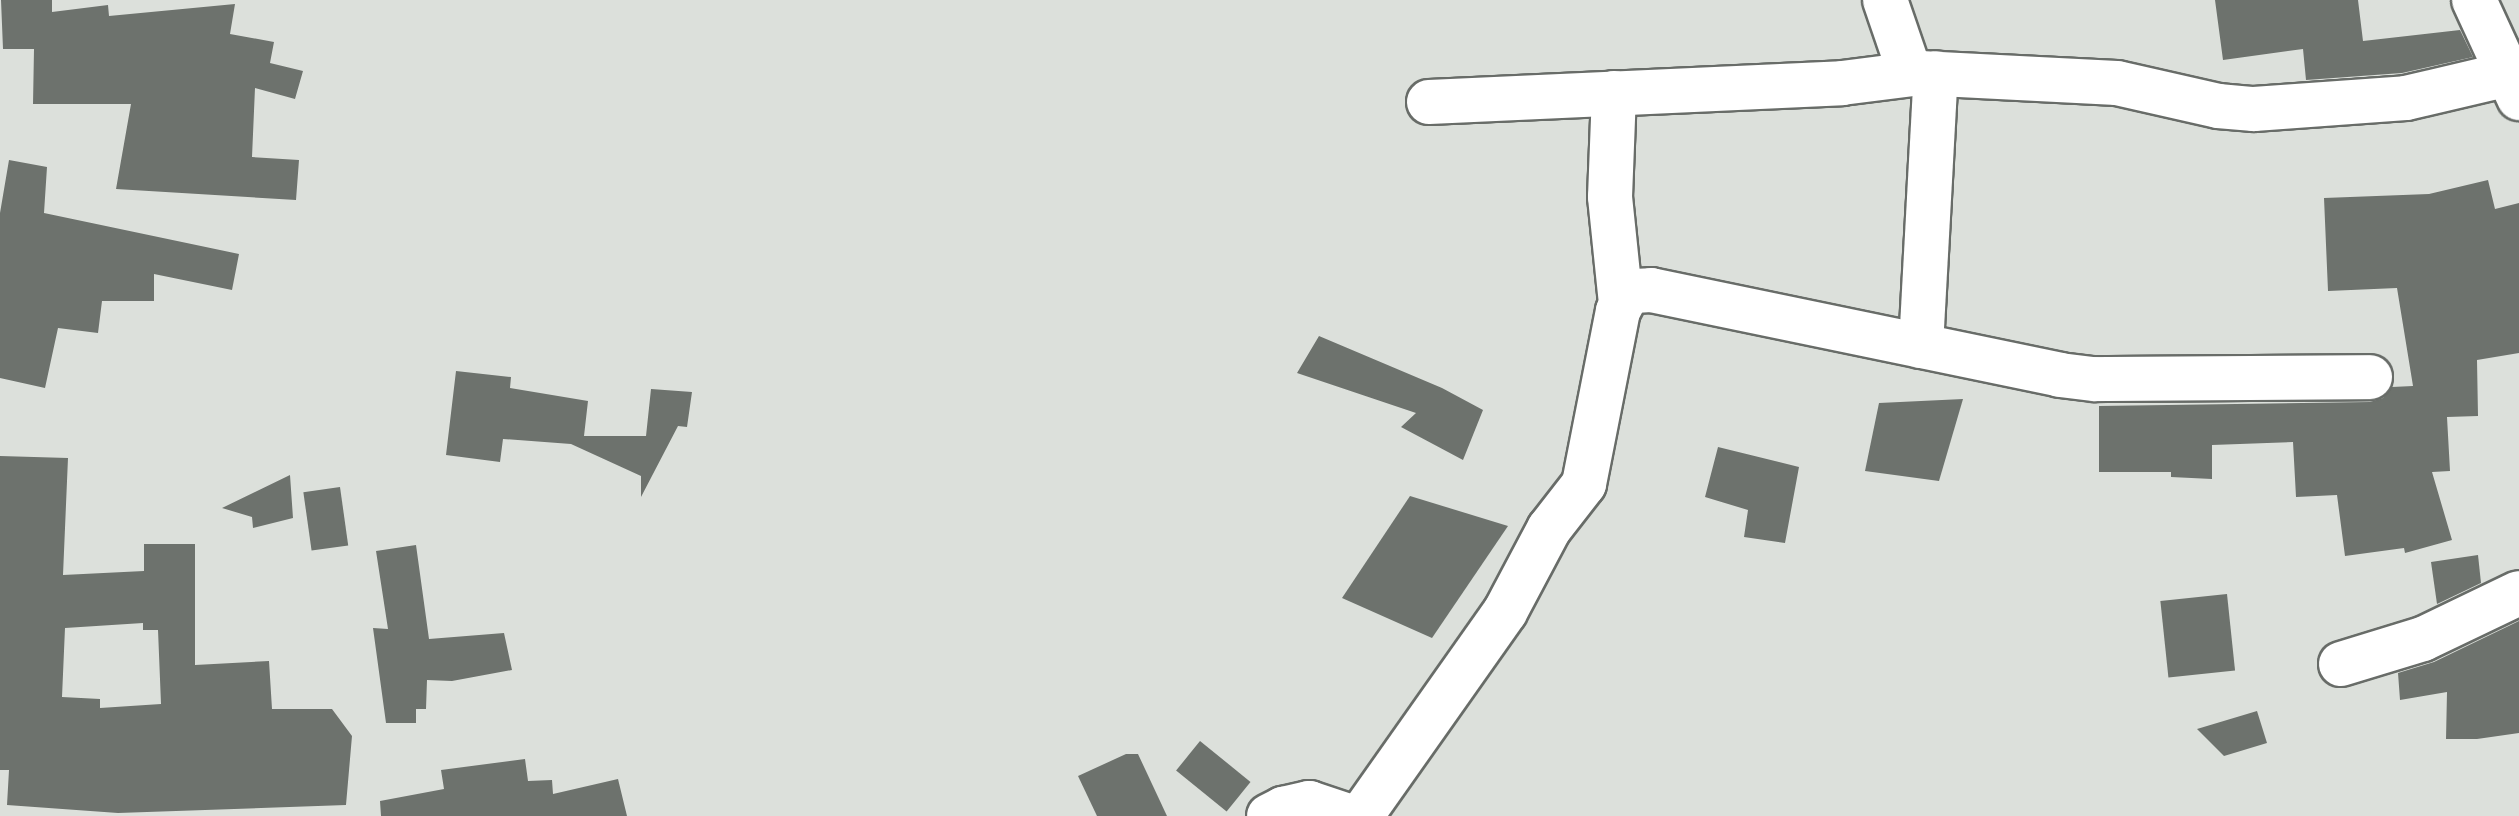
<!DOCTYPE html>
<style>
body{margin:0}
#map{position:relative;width:2519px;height:816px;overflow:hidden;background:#dce0db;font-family:"Titillium Web",sans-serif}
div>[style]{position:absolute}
.building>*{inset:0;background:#6d726d;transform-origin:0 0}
.roads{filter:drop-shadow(2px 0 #686c68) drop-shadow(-2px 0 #686c68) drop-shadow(0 2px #686c68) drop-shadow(0 -2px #686c68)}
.minor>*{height:44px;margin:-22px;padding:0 22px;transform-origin:22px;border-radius:22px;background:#fff}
span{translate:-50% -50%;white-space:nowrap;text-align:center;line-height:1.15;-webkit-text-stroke:8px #fff;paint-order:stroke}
</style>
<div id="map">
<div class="building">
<div style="clip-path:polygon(1px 0,52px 0,52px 12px,108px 5px,109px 16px,235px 4px,230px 34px,274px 42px,270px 63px,303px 71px,295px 99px,255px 88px,252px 157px,299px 160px,296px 200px,116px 189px,131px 104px,33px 104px,34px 49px,3px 49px)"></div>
<div style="clip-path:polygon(2215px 0,2358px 0,2363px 41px,2460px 30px,2473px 57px,2402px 73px,2306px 80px,2303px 49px,2223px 60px)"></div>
<div style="clip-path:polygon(9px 160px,47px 167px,44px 213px,239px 254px,232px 290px,154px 274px,154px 301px,102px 301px,98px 333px,58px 328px,45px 388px,0 378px,0 213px)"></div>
<div style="clip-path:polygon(2488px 180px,2495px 209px,2519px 203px,2519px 353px,2477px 360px,2478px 416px,2447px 417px,2450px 471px,2432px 472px,2452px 540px,2405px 553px,2404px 548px,2345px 556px,2337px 495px,2296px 497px,2293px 442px,2212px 445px,2212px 479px,2171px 477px,2171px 472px,2099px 472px,2099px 406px,2370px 402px,2383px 398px,2392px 387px,2413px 386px,2397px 288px,2328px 291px,2324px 198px,2429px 194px)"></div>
<div style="clip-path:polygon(1319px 336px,1442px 388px,1483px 410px,1463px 460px,1401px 427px,1416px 413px,1297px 373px)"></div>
<div style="clip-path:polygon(456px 371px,511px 377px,510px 388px,588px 401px,584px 436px,646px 436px,651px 389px,692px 392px,687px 427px,678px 426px,641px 497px,641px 476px,571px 444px,503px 439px,500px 462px,446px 455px)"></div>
<div style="clip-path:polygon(1963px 399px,1939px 481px,1865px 471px,1879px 403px)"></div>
<div style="clip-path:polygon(1718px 447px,1799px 467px,1785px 543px,1744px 537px,1748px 510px,1705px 497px)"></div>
<div style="clip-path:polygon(evenodd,0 456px,68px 458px,63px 575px,144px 571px,144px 544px,195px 544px,195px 665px,269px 661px,272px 709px,332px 709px,352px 736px,346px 805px,118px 813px,7px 805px,9px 770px,0 770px,0 456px,143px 623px,143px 630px,158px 630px,161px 704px,100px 708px,100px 699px,62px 697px,65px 628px,143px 623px)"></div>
<div style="clip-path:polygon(290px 475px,293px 518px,253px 528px,252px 517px,222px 508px)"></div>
<div style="left:340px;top:487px;width:59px;height:37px;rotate:82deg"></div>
<div style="clip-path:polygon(1410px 496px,1508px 526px,1432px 638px,1342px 598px)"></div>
<div style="clip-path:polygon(416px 545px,429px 639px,504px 633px,512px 670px,452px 681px,427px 680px,426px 709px,416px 709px,416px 723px,386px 723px,373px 628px,388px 629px,376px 551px)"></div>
<div style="clip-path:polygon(2478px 555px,2481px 583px,2437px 604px,2431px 562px)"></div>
<div style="left:2227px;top:594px;width:77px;height:67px;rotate:84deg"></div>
<div style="clip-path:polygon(2519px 621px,2519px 733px,2477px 739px,2446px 739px,2447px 692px,2400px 700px,2398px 673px,2434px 662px)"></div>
<div style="clip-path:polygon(2257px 711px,2267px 743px,2224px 756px,2197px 729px)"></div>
<div style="left:1200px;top:741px;width:65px;height:38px;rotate:39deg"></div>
<div style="clip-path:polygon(1126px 754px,1138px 754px,1167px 816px,1097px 816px,1078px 776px)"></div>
<div style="clip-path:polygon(525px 759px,528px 781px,552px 780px,553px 794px,618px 779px,627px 816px,381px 816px,380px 801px,444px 789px,441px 770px)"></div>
</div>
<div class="roads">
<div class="minor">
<div style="left:1885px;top:0;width:77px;rotate:71.1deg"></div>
<div style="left:2474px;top:0;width:108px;rotate:65.3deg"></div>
<div style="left:1614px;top:93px;width:104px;rotate:92.2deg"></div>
<div style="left:1610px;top:197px;width:107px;rotate:84.1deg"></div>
<div style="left:1429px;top:102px;width:413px;rotate:-2.6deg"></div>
<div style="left:1842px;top:83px;width:79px;rotate:-7.3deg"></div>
<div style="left:1920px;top:73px;width:197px;rotate:2.9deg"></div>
<div style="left:2117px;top:83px;width:104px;rotate:12.8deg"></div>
<div style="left:2218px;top:106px;width:36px;rotate:5deg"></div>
<div style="left:2254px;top:109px;width:152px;rotate:-4.1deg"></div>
<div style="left:2406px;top:98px;width:105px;rotate:-13.2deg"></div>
<div style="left:1921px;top:346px;width:273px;rotate:-86.9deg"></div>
<div style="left:2341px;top:664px;width:86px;rotate:-17deg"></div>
<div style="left:2423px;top:639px;width:106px;rotate:-25.6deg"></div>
<div style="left:1269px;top:816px;width:16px;rotate:-27deg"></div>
<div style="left:1283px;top:809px;width:27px;rotate:-13deg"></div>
<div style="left:1309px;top:803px;width:41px;rotate:18.4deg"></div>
<div style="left:1361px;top:816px;width:250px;rotate:-54.8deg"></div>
<div style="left:1505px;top:612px;width:94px;rotate:-62.1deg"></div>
<div style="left:1549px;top:529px;width:57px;rotate:-52.1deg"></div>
<div style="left:1584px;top:484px;width:176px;rotate:-78.9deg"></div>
<div style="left:1618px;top:311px;width:17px;rotate:-62deg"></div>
<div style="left:1626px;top:296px;width:9px;rotate:-32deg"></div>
<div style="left:1634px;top:291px;width:17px;rotate:-3deg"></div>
<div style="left:1651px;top:290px;width:418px;rotate:11.7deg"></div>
<div style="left:2060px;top:375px;width:35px;rotate:7deg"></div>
<div style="left:2095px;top:379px;width:275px;rotate:-0.4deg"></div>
</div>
</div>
</div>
